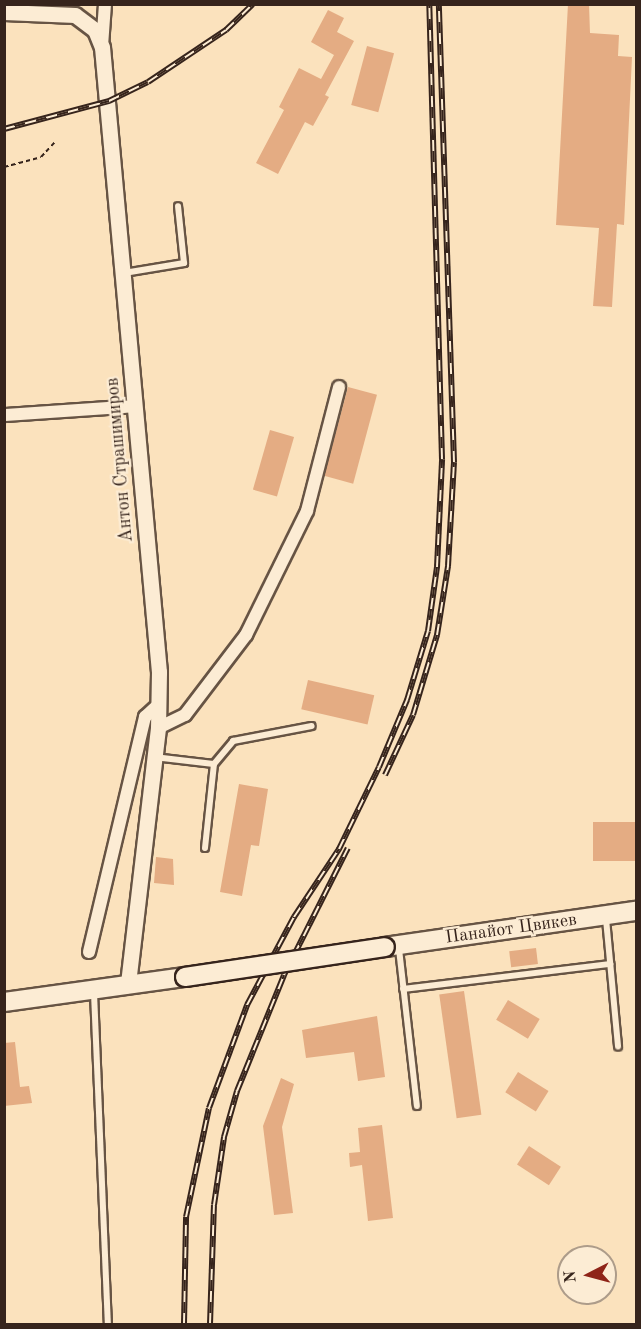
<!DOCTYPE html>
<meta charset="utf-8">
<style>
body{margin:0}
#map{position:relative;width:641px;height:1329px;overflow:hidden;background:#fbe2bd;font-family:"Old Standard TT",serif}
div>[style]{position:absolute}
.building>*{inset:0;background:#e4ac83;transform-origin:0 0}
.path>*{height:2px;margin-top:-1px;transform-origin:0;background:repeating-linear-gradient(90deg,#36241c 0 4.5px,transparent 0 7.5px)}
.roads{filter:drop-shadow(2px 0 #675444) drop-shadow(-2px 0 #675444) drop-shadow(0 2px #675444) drop-shadow(0 -2px #675444)}
.service>*{height:6px;margin:-3px;padding:0 3px;transform-origin:3px;border-radius:3px;background:#fcecd4}
.minor>*{height:12px;margin:-6px;padding:0 6px;transform-origin:6px;border-radius:6px;background:#fcecd4}
.tertiary>*{height:15px;margin:-7.5px;padding:0 7.5px;transform-origin:7.5px;border-radius:7.5px;background:#fcecd4}
.secondary>*{height:18px;margin:-9px;padding:0 9px;transform-origin:9px;border-radius:9px;background:#fcecd4}
.rail>*{height:6px;margin-top:-3px;transform-origin:0;background:repeating-linear-gradient(90deg,#fcecd4 0 11px,#36241c 0 22px);box-sizing:border-box;border-block:2px solid #36241c}
.bridges{filter:drop-shadow(2px 0 #36241c) drop-shadow(-2px 0 #36241c) drop-shadow(0 2px #36241c) drop-shadow(0 -2px #36241c)}
.secondary-bridge>*{height:18px;margin:-9px;padding:0 9px;transform-origin:9px;border-radius:9px;background:#fcecd4}
span{translate:-50% -50%;white-space:nowrap;text-align:center;line-height:1.15;-webkit-text-stroke:4.5px #fcecd4;paint-order:stroke}
.street-label{font-size:18px;color:#36241c}
.frame{position:absolute;inset:0;border:6px solid #36241c;pointer-events:none}
.north{position:absolute;left:557px;top:1245px;width:60px;height:60px;box-sizing:border-box;background:#fcecd4;border:2px solid #ad9c8a;border-radius:50%;rotate:264deg;font-size:16px;font-weight:700;line-height:24px;text-align:center;color:#36241c}
.north::after{content:'';display:block;margin:auto;width:21px;height:27px;background:#8f2418;clip-path:polygon(50% 0,100% 100%,50% 72%,0 100%)}
</style>
<div id="map">
<div class="building">
<div style="clip-path:polygon(568px 4px,589px 4px,590px 33px,619px 35px,618px 56px,632px 57px,624px 225px,617px 224px,612px 307px,593px 306px,599px 228px,556px 225px)"></div>
<div style="clip-path:polygon(328px 10px,344px 18px,337px 32px,354px 41px,325px 95px,329px 97px,313px 126px,305px 122px,278px 174px,256px 163px,284px 110px,279px 107px,299px 68px,321px 79px,334px 55px,311px 42px)"></div>
<div style="left:367px;top:46px;width:28px;height:61px;rotate:15deg"></div>
<div style="left:348px;top:387px;width:30px;height:92px;rotate:15deg"></div>
<div style="left:270px;top:430px;width:25px;height:62px;rotate:16deg"></div>
<div style="left:308px;top:680px;width:68px;height:30px;rotate:13deg"></div>
<div style="clip-path:polygon(239px 784px,268px 789px,259px 846px,251px 845px,242px 896px,220px 892px)"></div>
<div style="left:636px;top:822px;width:39px;height:43px;rotate:90deg"></div>
<div style="clip-path:polygon(156px 857px,173px 859px,174px 885px,154px 883px)"></div>
<div style="left:536px;top:948px;width:16px;height:27px;rotate:83deg"></div>
<div style="left:464px;top:991px;width:125px;height:25px;rotate:82deg"></div>
<div style="left:508px;top:1000px;width:37px;height:23px;rotate:31deg"></div>
<div style="clip-path:polygon(377px 1016px,385px 1077px,358px 1081px,354px 1052px,306px 1058px,302px 1030px)"></div>
<div style="clip-path:polygon(15px 1042px,20px 1087px,29px 1086px,32px 1103px,4px 1106px,4px 1043px)"></div>
<div style="left:518px;top:1072px;width:36px;height:24px;rotate:32deg"></div>
<div style="clip-path:polygon(281px 1078px,294px 1084px,282px 1127px,293px 1213px,274px 1215px,263px 1126px)"></div>
<div style="clip-path:polygon(382px 1125px,393px 1218px,368px 1221px,362px 1165px,350px 1167px,349px 1153px,360px 1152px,358px 1128px)"></div>
<div style="left:529px;top:1146px;width:38px;height:22px;rotate:33deg"></div>
</div>
<div class="path">
<div style="left:4px;top:167px;width:38px;rotate:-15deg"></div>
<div style="left:41px;top:157px;width:22px;rotate:-47deg"></div>
</div>
<div class="roads">
<div class="service">
<div style="left:124px;top:273px;width:61px;rotate:-9.5deg"></div>
<div style="left:184px;top:263px;width:57px;rotate:-96deg"></div>
<div style="left:154px;top:757px;width:60px;rotate:6.7deg"></div>
<div style="left:214px;top:764px;width:30px;rotate:-50deg"></div>
<div style="left:233px;top:741px;width:80px;rotate:-10.8deg"></div>
<div style="left:205px;top:848px;width:84px;rotate:-83.9deg"></div>
<div style="left:606px;top:919px;width:128px;rotate:84.6deg"></div>
<div style="left:399px;top:949px;width:158px;rotate:83.5deg"></div>
<div style="left:403px;top:989px;width:209px;rotate:-6.9deg"></div>
<div style="left:94px;top:993px;width:331px;rotate:87.6deg"></div>
</div>
<div class="minor">
<div style="left:102px;top:46px;width:42px;rotate:-85.9deg"></div>
<div style="left:4px;top:415px;width:131px;rotate:-3.9deg"></div>
<div style="left:158px;top:728px;width:30px;rotate:-26deg"></div>
<div style="left:185px;top:715px;width:101px;rotate:-52.7deg"></div>
<div style="left:246px;top:635px;width:138px;rotate:-63.8deg"></div>
<div style="left:307px;top:511px;width:128px;rotate:-75.5deg"></div>
<div style="left:89px;top:952px;width:242px;rotate:-76.6deg"></div>
<div style="left:145px;top:717px;width:19px;rotate:-43deg"></div>
</div>
<div class="tertiary">
<div style="left:4px;top:12px;width:71px;rotate:2.4deg"></div>
<div style="left:75px;top:15px;width:25px;rotate:37deg"></div>
<div style="left:95px;top:30px;width:18px;rotate:68deg"></div>
<div style="left:102px;top:47px;width:628px;rotate:84.79deg"></div>
<div style="left:159px;top:672px;width:56px;rotate:91deg"></div>
<div style="left:158px;top:728px;width:259px;rotate:96.7deg"></div>
</div>
<div class="secondary">
<div style="left:385px;top:947px;width:254px;rotate:-8.2deg"></div>
<div style="left:4px;top:1002px;width:183px;rotate:-7.9deg"></div>
</div>
</div>
<div class="rail">
<div style="left:4px;top:129px;width:109px;rotate:-14.9deg"></div>
<div style="left:109px;top:101px;width:43px;rotate:-26deg"></div>
<div style="left:148px;top:82px;width:94px;rotate:-33.7deg"></div>
<div style="left:226px;top:30px;width:37px;rotate:-44deg"></div>
<div style="left:385px;top:775px;width:66px;rotate:-65deg"></div>
<div style="left:413px;top:715px;width:84px;rotate:-73.3deg"></div>
<div style="left:437px;top:635px;width:70px;rotate:-80.9deg"></div>
<div style="left:448px;top:566px;width:104px;rotate:-86.7deg"></div>
<div style="left:454px;top:462px;width:458px;rotate:-91.9deg"></div>
<div style="left:184px;top:1324px;width:107px;rotate:-88.9deg"></div>
<div style="left:186px;top:1217px;width:111px;rotate:-78.1deg"></div>
<div style="left:209px;top:1108px;width:110px;rotate:-69.7deg"></div>
<div style="left:247px;top:1005px;width:100px;rotate:-61.9deg"></div>
<div style="left:294px;top:917px;width:82px;rotate:-56.5deg"></div>
<div style="left:339px;top:849px;width:91px;rotate:-64deg"></div>
<div style="left:379px;top:767px;width:73px;rotate:-67.3deg"></div>
<div style="left:407px;top:700px;width:72px;rotate:-73.1deg"></div>
<div style="left:428px;top:631px;width:65px;rotate:-82deg"></div>
<div style="left:437px;top:567px;width:108px;rotate:-87.3deg"></div>
<div style="left:442px;top:459px;width:455px;rotate:-91.6deg"></div>
<div style="left:210px;top:1324px;width:119px;rotate:-88.1deg"></div>
<div style="left:214px;top:1205px;width:69px;rotate:-81.6deg"></div>
<div style="left:224px;top:1137px;width:48px;rotate:-74.2deg"></div>
<div style="left:237px;top:1091px;width:125px;rotate:-67.9deg"></div>
<div style="left:284px;top:975px;width:142px;rotate:-63.3deg"></div>
</div>
<div class="bridges">
<div class="secondary-bridge">
<div style="left:185px;top:977px;width:202px;rotate:-8.5deg"></div>
</div>
</div>
<div class="street-label">
<span style="left:120px;top:460px;rotate:-95deg">Антон Страшимиров</span>
<span style="left:511px;top:929px;rotate:-8deg">Панайот Цвикев</span>
</div>
<div class="frame"></div>
<div class="north">N</div>
</div>
